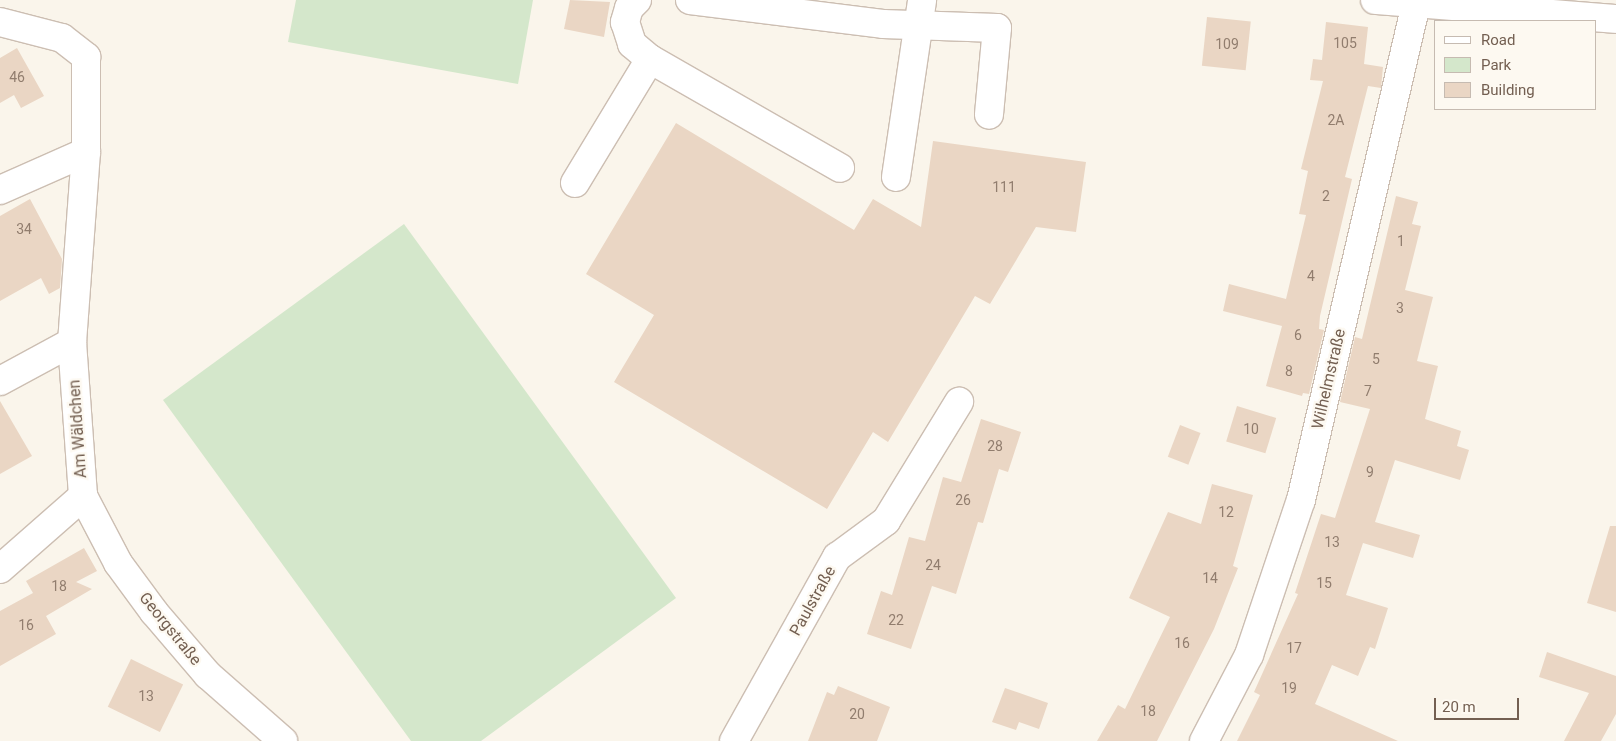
<!DOCTYPE html>
<meta charset="utf-8">
<style>
body{margin:0}
#map{position:relative;width:1616px;height:741px;overflow:hidden;background:#faf5eb;font-family:Roboto,sans-serif}
div>[style]{position:absolute}
.green>*{inset:0;background:#d4e7cb}
.building>*{inset:0;background:#ead6c4;transform-origin:0 0}
.roads{filter:drop-shadow(1px 0 #ccbeb2) drop-shadow(-1px 0 #ccbeb2) drop-shadow(0 1px #ccbeb2) drop-shadow(0 -1px #ccbeb2)}
.minor>*{height:28px;margin:-14px;padding:0 14px;transform-origin:14px;border-radius:14px;background:#fff}
span{translate:-50% -50%;white-space:nowrap;text-align:center;line-height:1.15;-webkit-text-stroke:4.5px #fdf9f1;paint-order:stroke}
.number-label{font-size:14px;color:#917d6e}
.number-label span{-webkit-text-stroke-width:0}
.street-label{font-size:16px;color:#735f51}
.legend{position:absolute;left:1434px;top:20px;width:162px;height:90px;box-sizing:border-box;background:#fdf9f1;border:1px solid #c6bbb1;margin:0;padding:6px 9px;list-style:none;font-size:15px;color:#735f51}
.legend li{display:flex;align-items:center;gap:10px;height:25px}
.legend b{width:25px;border:1px solid #c6bbb1}
.scale{position:absolute;left:1434px;top:698px;width:85px;height:22px;box-sizing:border-box;border:2px solid #735f51;border-top:0;padding-left:6px;font-size:15px;line-height:18px;white-space:nowrap;color:#735f51;-webkit-text-stroke:4px #fdf9f1;paint-order:stroke}
</style>
<div id="map">
<div class="green">
<div style="clip-path:polygon(296px 0,533px 0,518px 84px,288px 42px)"></div>
<div style="clip-path:polygon(404px 224px,676px 598px,481px 741px,411px 741px,163px 400px)"></div>
</div>
<div class="building">
<div style="clip-path:polygon(570px 0,610px 2px,604px 37px,564px 29px)"></div>
<div style="left:1207px;top:17px;width:44px;height:49px;rotate:6deg"></div>
<div style="clip-path:polygon(1326px 22px,1368px 27px,1364px 64px,1383px 67px,1381px 88px,1368px 86px,1345px 177px,1352px 179px,1320px 316px,1319px 329px,1324px 330px,1309px 394px,1303px 393px,1302px 396px,1266px 386px,1282px 326px,1223px 311px,1229px 284px,1286px 299px,1306px 215px,1299px 214px,1308px 171px,1301px 169px,1323px 81px,1310px 80px,1313px 59px,1322px 60px)"></div>
<div style="clip-path:polygon(17px 48px,44px 96px,21px 108px,14px 95px,0 103px,0 58px)"></div>
<div style="clip-path:polygon(676px 123px,854px 230px,873px 199px,921px 227px,933px 141px,1086px 162px,1076px 232px,1036px 227px,990px 304px,975px 296px,888px 442px,873px 432px,827px 509px,614px 382px,654px 315px,586px 274px)"></div>
<div style="clip-path:polygon(1396px 196px,1418px 202px,1412px 224px,1421px 226px,1405px 290px,1433px 297px,1417px 361px,1438px 366px,1425px 419px,1461px 431px,1457px 446px,1469px 450px,1460px 480px,1395px 460px,1375px 522px,1420px 535px,1413px 558px,1363px 543px,1346px 595px,1388px 608px,1375px 649px,1370px 647px,1358px 676px,1332px 665px,1315px 704px,1398px 741px,1237px 741px,1260px 695px,1254px 692px,1298px 594px,1295px 593px,1321px 514px,1335px 518px,1370px 409px,1340px 402px,1355px 337px,1362px 339px)"></div>
<div style="clip-path:polygon(30px 199px,62px 259px,60px 288px,49px 294px,41px 278px,0 301px,0 216px)"></div>
<div style="clip-path:polygon(0 401px,32px 456px,0 474px)"></div>
<div style="left:1237px;top:406px;width:41px;height:37px;rotate:17deg"></div>
<div style="clip-path:polygon(981px 419px,1021px 432px,1008px 472px,999px 469px,983px 523px,978px 522px,956px 594px,932px 586px,911px 649px,867px 634px,881px 591px,892px 595px,909px 537px,925px 541px,943px 477px,961px 482px)"></div>
<div style="left:1180px;top:425px;width:22px;height:34px;rotate:21deg"></div>
<div style="clip-path:polygon(1212px 484px,1253px 495px,1233px 566px,1238px 568px,1214px 629px,1157px 741px,1097px 741px,1118px 705px,1125px 709px,1170px 617px,1129px 598px,1168px 512px,1201px 524px)"></div>
<div style="clip-path:polygon(1610px 526px,1616px 526px,1616px 612px,1587px 603px)"></div>
<div style="clip-path:polygon(84px 548px,97px 571px,76px 582px,92px 589px,46px 616px,56px 634px,0 666px,0 611px,33px 593px,26px 581px)"></div>
<div style="clip-path:polygon(1547px 652px,1616px 676px,1616px 714px,1601px 741px,1564px 741px,1589px 693px,1539px 677px)"></div>
<div style="left:131px;top:659px;width:58px;height:53px;rotate:26deg"></div>
<div style="clip-path:polygon(838px 686px,890px 707px,877px 741px,808px 741px,827px 692px,834px 695px)"></div>
<div style="clip-path:polygon(1005px 688px,1048px 703px,1039px 729px,1019px 722px,1016px 730px,992px 722px)"></div>
</div>
<div class="roads">
<div class="minor">
<div style="left:637px;top:0;width:11px;rotate:135deg"></div>
<div style="left:629px;top:8px;width:15px;rotate:106deg"></div>
<div style="left:625px;top:22px;width:23px;rotate:72deg"></div>
<div style="left:632px;top:44px;width:23px;rotate:40deg"></div>
<div style="left:650px;top:59px;width:219px;rotate:29.8deg"></div>
<div style="left:690px;top:0;width:194px;rotate:7.1deg"></div>
<div style="left:883px;top:24px;width:114px;rotate:2deg"></div>
<div style="left:997px;top:28px;width:87px;rotate:95.3deg"></div>
<div style="left:1375px;top:0;width:242px;rotate:4.5deg"></div>
<div style="left:0;top:22px;width:64px;rotate:14.5deg"></div>
<div style="left:62px;top:38px;width:31px;rotate:38deg"></div>
<div style="left:86px;top:57px;width:95px;rotate:90deg"></div>
<div style="left:86px;top:152px;width:191px;rotate:94.2deg"></div>
<div style="left:72px;top:342px;width:154px;rotate:85.9deg"></div>
<div style="left:83px;top:496px;width:76px;rotate:62.4deg"></div>
<div style="left:118px;top:563px;width:61px;rotate:53.7deg"></div>
<div style="left:154px;top:612px;width:83px;rotate:49.4deg"></div>
<div style="left:208px;top:675px;width:100px;rotate:41.3deg"></div>
<div style="left:896px;top:177px;width:179px;rotate:-81.6deg"></div>
<div style="left:575px;top:183px;width:145px;rotate:-58.8deg"></div>
<div style="left:0;top:190px;width:94px;rotate:-23.8deg"></div>
<div style="left:0;top:381px;width:82px;rotate:-28.4deg"></div>
<div style="left:0;top:569px;width:111px;rotate:-41.3deg"></div>
<div style="left:734px;top:741px;width:211px;rotate:-60.8deg"></div>
<div style="left:837px;top:557px;width:61px;rotate:-36.3deg"></div>
<div style="left:886px;top:521px;width:140px;rotate:-58.5deg"></div>
<div style="left:1204px;top:741px;width:97px;rotate:-62.4deg"></div>
<div style="left:1249px;top:655px;width:163px;rotate:-71.5deg"></div>
<div style="left:1301px;top:500px;width:509px;rotate:-76.95deg"></div>
</div>
</div>
<div class="number-label">
<span style="left:1345px;top:43px">105</span>
<span style="left:1227px;top:44px">109</span>
<span style="left:17px;top:77px">46</span>
<span style="left:1336px;top:120px">2A</span>
<span style="left:1004px;top:187px">111</span>
<span style="left:1326px;top:196px">2</span>
<span style="left:24px;top:229px">34</span>
<span style="left:1401px;top:241px">1</span>
<span style="left:1311px;top:276px">4</span>
<span style="left:1400px;top:308px">3</span>
<span style="left:1298px;top:335px">6</span>
<span style="left:1376px;top:359px">5</span>
<span style="left:1289px;top:371px">8</span>
<span style="left:1368px;top:391px">7</span>
<span style="left:1251px;top:429px">10</span>
<span style="left:995px;top:446px">28</span>
<span style="left:1370px;top:472px">9</span>
<span style="left:963px;top:500px">26</span>
<span style="left:1226px;top:512px">12</span>
<span style="left:1332px;top:542px">13</span>
<span style="left:933px;top:565px">24</span>
<span style="left:1210px;top:578px">14</span>
<span style="left:1324px;top:583px">15</span>
<span style="left:59px;top:586px">18</span>
<span style="left:896px;top:620px">22</span>
<span style="left:26px;top:625px">16</span>
<span style="left:1182px;top:643px">16</span>
<span style="left:1294px;top:648px">17</span>
<span style="left:1289px;top:688px">19</span>
<span style="left:146px;top:696px">13</span>
<span style="left:1148px;top:711px">18</span>
<span style="left:857px;top:714px">20</span>
</div>
<div class="street-label">
<span style="left:1329px;top:379px;rotate:-77deg">Wilhelmstraße</span>
<span style="left:78px;top:429px;rotate:-94deg">Am Wäldchen</span>
<span style="left:813px;top:601px;rotate:-61deg">Paulstraße</span>
<span style="left:170px;top:629px;rotate:51deg">Georgstraße</span>
</div>
<ul class="legend">
<li><b style="height:6px;background:#fff"></b>Road</li>
<li><b style="height:14px;background:#d4e7cb"></b>Park</li>
<li><b style="height:14px;background:#ead6c4"></b>Building</li>
</ul>
<div class="scale">20 m</div>
</div>
